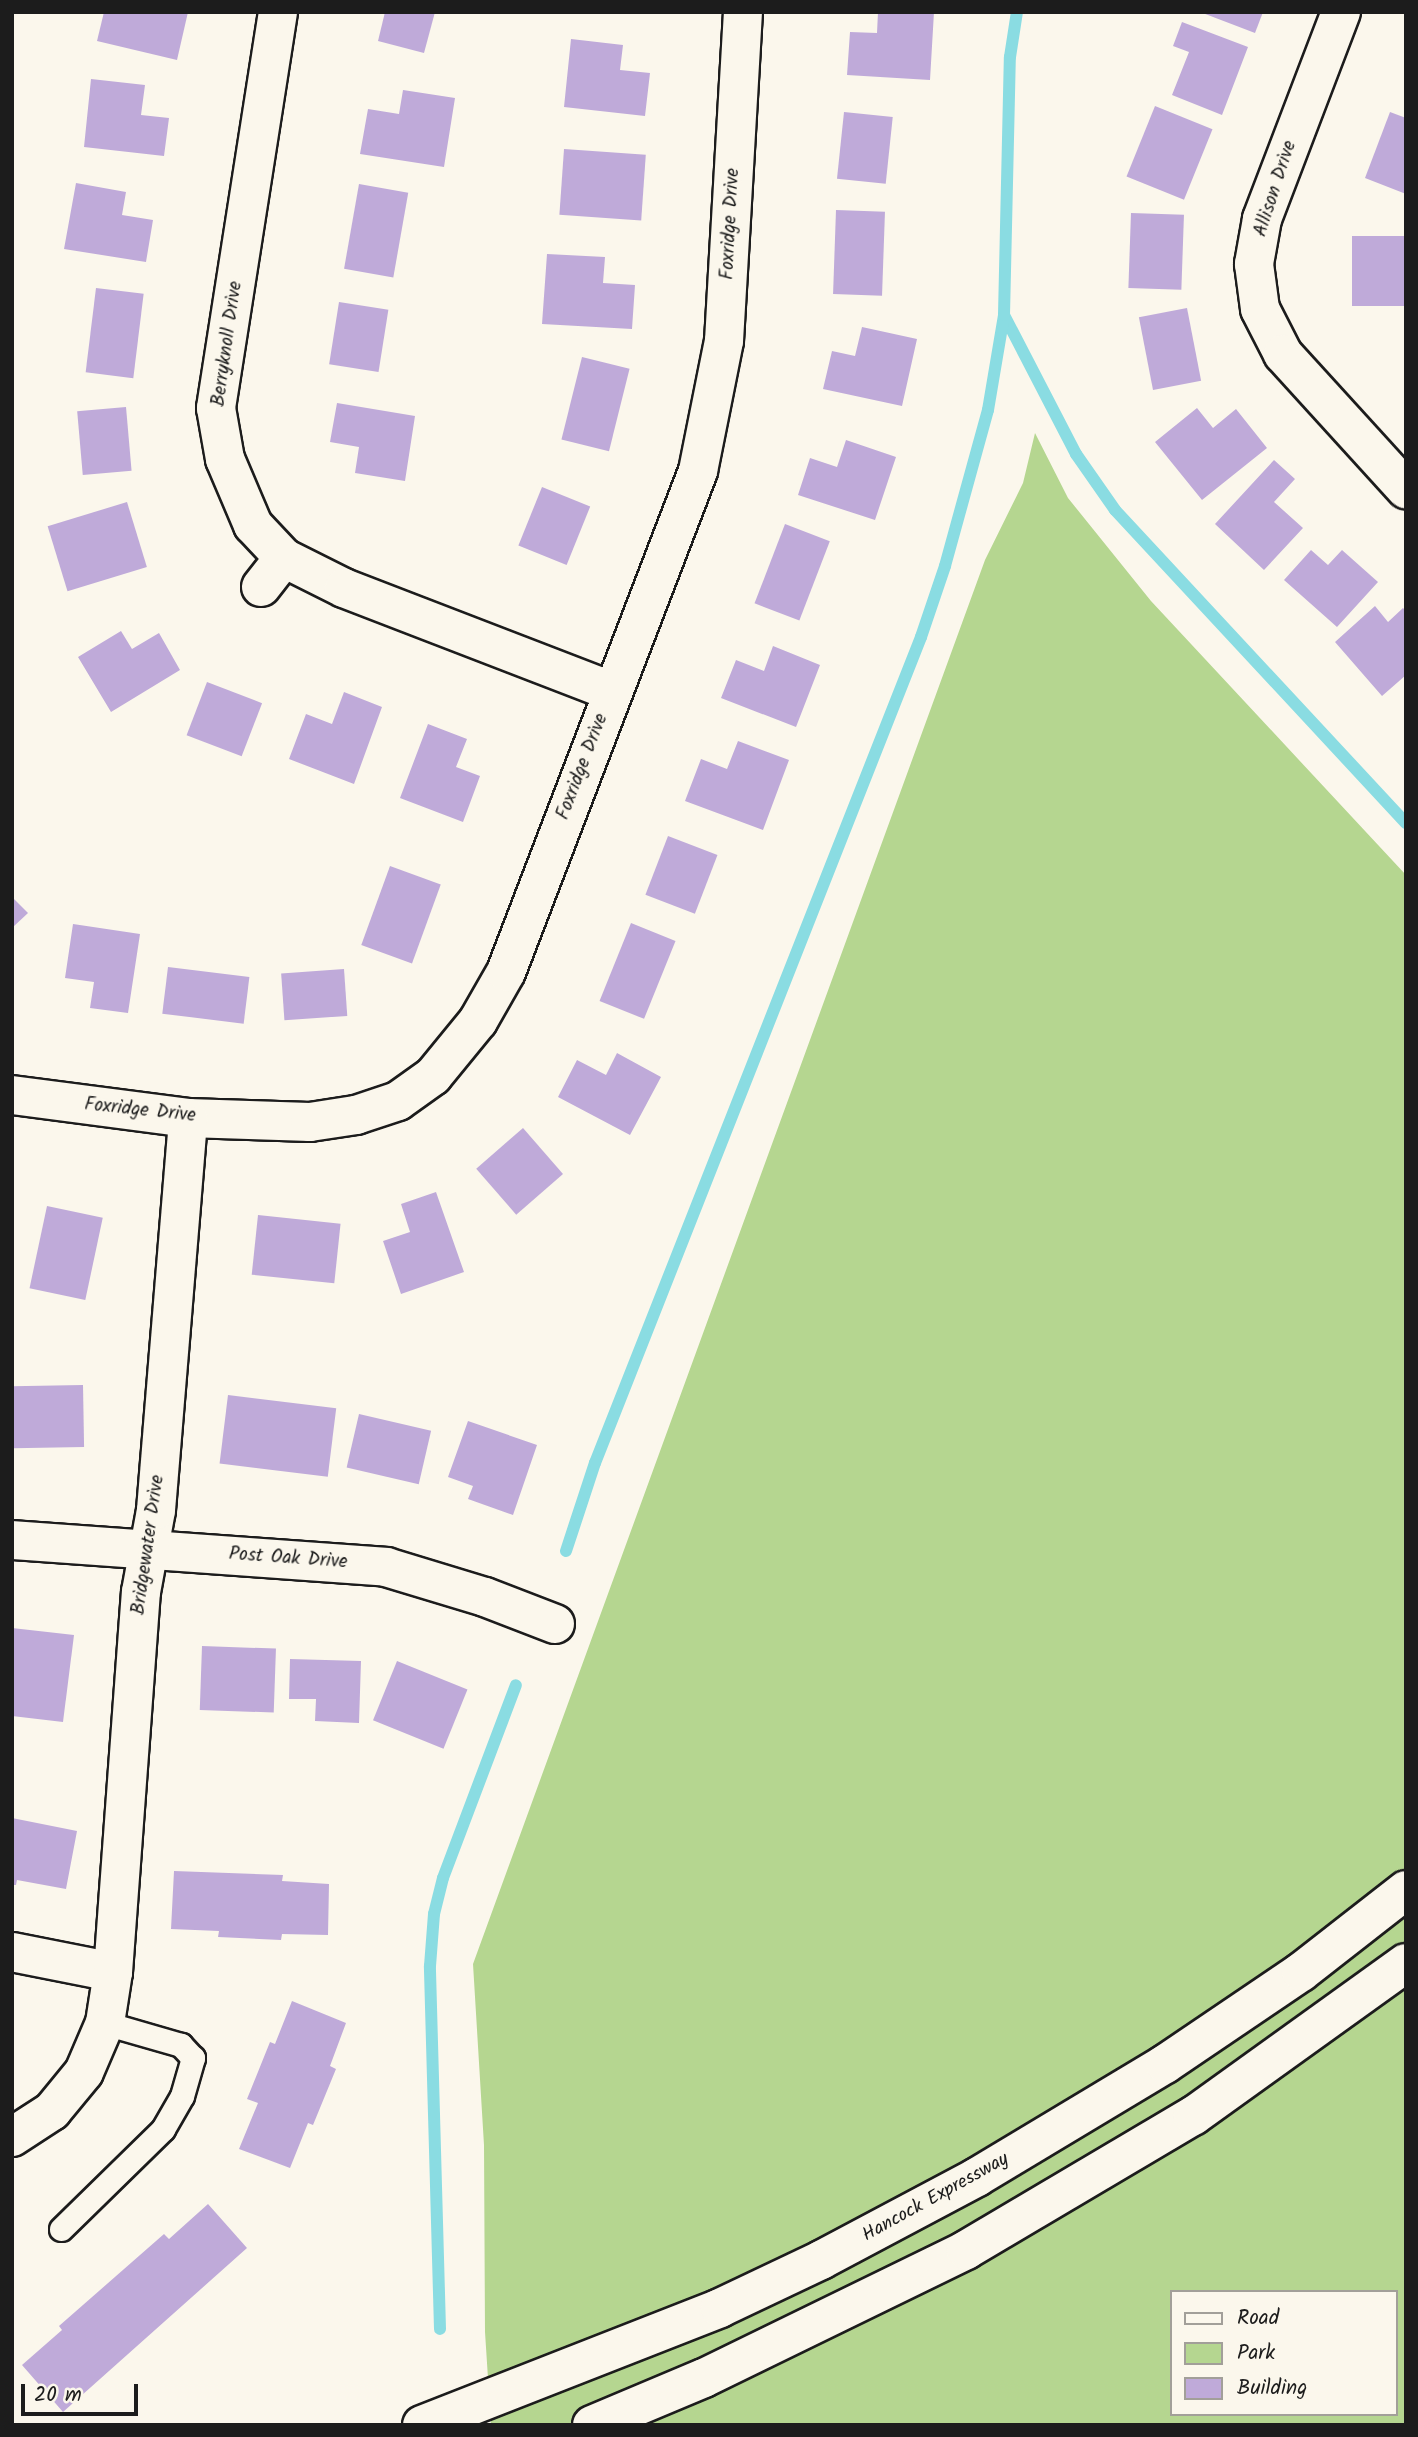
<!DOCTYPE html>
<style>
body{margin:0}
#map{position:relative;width:1418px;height:2437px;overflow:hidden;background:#fbf7ec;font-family:Kalam,sans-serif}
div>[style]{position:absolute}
.green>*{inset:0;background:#b5d690}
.stream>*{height:12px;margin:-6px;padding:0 6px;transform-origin:6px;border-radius:6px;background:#8adce2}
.building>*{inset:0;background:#bfaad9;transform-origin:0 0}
.roads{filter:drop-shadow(2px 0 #1c1c1c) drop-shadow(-2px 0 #1c1c1c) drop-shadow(0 2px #1c1c1c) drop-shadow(0 -2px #1c1c1c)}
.lane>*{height:23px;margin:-11.5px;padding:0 11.5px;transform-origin:11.5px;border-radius:11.5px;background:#fbf7ec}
.street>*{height:38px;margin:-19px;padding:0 19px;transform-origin:19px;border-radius:19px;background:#fbf7ec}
.primary>*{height:38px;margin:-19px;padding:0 19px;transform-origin:19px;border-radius:19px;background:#fbf7ec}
span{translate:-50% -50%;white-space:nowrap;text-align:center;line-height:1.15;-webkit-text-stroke:5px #fbf7ec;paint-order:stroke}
.street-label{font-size:19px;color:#1c1c1c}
.frame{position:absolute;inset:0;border:14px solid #1c1c1c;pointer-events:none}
.legend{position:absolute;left:1170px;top:2290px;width:228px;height:126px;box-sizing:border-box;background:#fbf7ec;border:2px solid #a29f99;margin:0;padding:9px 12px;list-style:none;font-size:21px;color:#1c1c1c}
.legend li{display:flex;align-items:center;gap:14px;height:35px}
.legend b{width:35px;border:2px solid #a29f99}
.scale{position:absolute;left:21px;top:2384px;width:117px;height:32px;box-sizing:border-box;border:4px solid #1c1c1c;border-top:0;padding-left:9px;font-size:21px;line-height:24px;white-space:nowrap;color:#1c1c1c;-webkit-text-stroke:5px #fbf7ec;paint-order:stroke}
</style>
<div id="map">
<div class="green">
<div style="clip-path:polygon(evenodd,1035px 433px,1068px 498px,1151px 601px,1406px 875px,1406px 2425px,491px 2425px,485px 2332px,484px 2145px,473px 1964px,985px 560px,1023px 483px,1035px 433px,1171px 2292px,1395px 2292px,1395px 2414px,1171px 2414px,1171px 2292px)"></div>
</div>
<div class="stream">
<div style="left:1004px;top:315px;width:157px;rotate:62.6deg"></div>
<div style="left:1076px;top:454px;width:68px;rotate:55.1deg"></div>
<div style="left:1115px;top:510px;width:427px;rotate:47.1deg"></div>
<div style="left:566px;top:1551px;width:93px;rotate:-71.8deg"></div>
<div style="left:595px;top:1463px;width:888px;rotate:-68.46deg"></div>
<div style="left:921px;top:637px;width:75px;rotate:-71.3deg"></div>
<div style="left:945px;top:566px;width:162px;rotate:-74.6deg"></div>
<div style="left:988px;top:410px;width:96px;rotate:-80.4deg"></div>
<div style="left:1004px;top:315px;width:258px;rotate:-88.7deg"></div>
<div style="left:1010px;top:57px;width:46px;rotate:-81.2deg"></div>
<div style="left:440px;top:2329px;width:363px;rotate:-91.6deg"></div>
<div style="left:430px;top:1966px;width:52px;rotate:-85.6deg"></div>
<div style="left:434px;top:1914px;width:37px;rotate:-76deg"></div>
<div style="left:443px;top:1878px;width:206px;rotate:-69.3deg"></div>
</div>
<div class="building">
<div style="clip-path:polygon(104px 12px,188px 12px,177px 60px,97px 41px)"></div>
<div style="clip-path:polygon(385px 12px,435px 12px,424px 53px,378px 41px)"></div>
<div style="clip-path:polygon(878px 12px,934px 12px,930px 80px,847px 75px,850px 32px,877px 33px)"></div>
<div style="clip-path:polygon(1200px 12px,1263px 12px,1255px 33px)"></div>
<div style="clip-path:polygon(1182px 22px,1248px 47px,1222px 115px,1172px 95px,1189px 52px,1173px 46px)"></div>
<div style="clip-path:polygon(571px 39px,623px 45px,620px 70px,650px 73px,645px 116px,564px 107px)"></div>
<div style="clip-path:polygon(91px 79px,145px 85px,141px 115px,169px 118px,164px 156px,84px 147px)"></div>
<div style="clip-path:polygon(403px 90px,455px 98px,444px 167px,360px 154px,368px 109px,399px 114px)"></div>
<div style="left:1155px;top:106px;width:62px;height:76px;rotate:22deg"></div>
<div style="left:844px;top:112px;width:49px;height:67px;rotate:6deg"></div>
<div style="clip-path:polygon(1390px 112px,1406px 118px,1406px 194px,1365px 178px)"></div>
<div style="left:564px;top:149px;width:82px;height:66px;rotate:4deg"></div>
<div style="clip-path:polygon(76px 183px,126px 192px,122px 215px,153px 220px,146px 262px,64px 249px)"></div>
<div style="left:359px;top:184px;width:50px;height:86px;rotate:10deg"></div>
<div style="left:836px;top:210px;width:49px;height:84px;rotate:2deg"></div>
<div style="left:1131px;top:213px;width:53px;height:75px;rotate:2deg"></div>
<div style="left:1352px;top:236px;width:54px;height:70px"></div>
<div style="clip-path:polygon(547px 254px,605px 257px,603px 283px,635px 285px,632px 329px,542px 324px)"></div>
<div style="left:96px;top:288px;width:48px;height:85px;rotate:7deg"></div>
<div style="left:339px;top:302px;width:50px;height:63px;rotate:9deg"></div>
<div style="left:1187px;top:308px;width:74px;height:49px;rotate:79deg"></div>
<div style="clip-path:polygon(862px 327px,917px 339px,902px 406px,823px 389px,832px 351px,855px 356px)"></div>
<div style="left:582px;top:357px;width:49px;height:85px;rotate:14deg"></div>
<div style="clip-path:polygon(337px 403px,415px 416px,405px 481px,355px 473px,359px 447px,330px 442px)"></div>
<div style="left:126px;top:407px;width:64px;height:49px;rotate:85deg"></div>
<div style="clip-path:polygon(1197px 408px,1213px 428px,1236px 409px,1267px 448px,1202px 500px,1155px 442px)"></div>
<div style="clip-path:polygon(846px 440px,896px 457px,875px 520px,798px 495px,810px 458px,837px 467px)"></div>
<div style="clip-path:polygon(1274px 460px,1295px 479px,1274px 502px,1303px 528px,1264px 570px,1215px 524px)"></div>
<div style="left:542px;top:487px;width:52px;height:63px;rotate:22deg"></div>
<div style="left:127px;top:502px;width:68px;height:83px;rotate:73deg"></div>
<div style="left:785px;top:524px;width:48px;height:85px;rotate:21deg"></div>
<div style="clip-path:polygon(1311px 550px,1328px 565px,1342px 550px,1378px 582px,1337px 627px,1284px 580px)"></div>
<div style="clip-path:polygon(1375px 606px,1388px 622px,1403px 608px,1406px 611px,1406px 675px,1382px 696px,1335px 642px)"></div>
<div style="clip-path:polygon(121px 631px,132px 649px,159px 633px,180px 670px,111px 712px,78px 657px)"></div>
<div style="clip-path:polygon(773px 646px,820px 665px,796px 727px,721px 698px,736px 660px,764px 671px)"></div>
<div style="left:207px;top:682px;width:59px;height:57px;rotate:21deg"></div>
<div style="clip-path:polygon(344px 692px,382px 707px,354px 784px,289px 759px,306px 714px,332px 724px)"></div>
<div style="clip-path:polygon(428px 724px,467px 739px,456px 767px,480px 776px,463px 822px,400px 798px)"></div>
<div style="clip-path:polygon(738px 741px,789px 760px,763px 830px,685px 801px,701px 759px,727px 769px)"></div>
<div style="left:668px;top:836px;width:53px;height:63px;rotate:21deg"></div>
<div style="left:390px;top:866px;width:54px;height:84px;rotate:20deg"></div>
<div style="clip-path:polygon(12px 897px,28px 913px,12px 928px)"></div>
<div style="left:631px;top:923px;width:48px;height:84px;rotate:22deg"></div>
<div style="clip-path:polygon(73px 924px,140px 934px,128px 1013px,90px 1008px,94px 982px,65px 978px)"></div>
<div style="left:168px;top:967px;width:82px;height:47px;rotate:7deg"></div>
<div style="left:344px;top:969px;width:47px;height:63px;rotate:86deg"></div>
<div style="clip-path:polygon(617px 1053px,661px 1077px,630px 1135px,558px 1097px,577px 1060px,606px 1075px)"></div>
<div style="left:523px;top:1128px;width:61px;height:62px;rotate:49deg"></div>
<div style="clip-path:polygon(436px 1192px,464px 1272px,401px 1294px,383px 1241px,410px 1232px,401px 1204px)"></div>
<div style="left:47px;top:1206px;width:57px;height:84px;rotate:12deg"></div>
<div style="left:258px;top:1215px;width:83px;height:60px;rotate:6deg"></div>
<div style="left:83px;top:1385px;width:62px;height:71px;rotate:89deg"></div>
<div style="left:228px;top:1395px;width:109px;height:69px;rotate:7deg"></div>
<div style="left:359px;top:1414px;width:74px;height:55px;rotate:13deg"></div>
<div style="clip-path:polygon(468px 1421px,537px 1445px,513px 1515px,468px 1499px,473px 1486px,448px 1477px)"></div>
<div style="clip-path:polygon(12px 1628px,74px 1635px,63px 1722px,12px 1716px)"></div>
<div style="left:202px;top:1646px;width:74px;height:64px;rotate:2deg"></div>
<div style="clip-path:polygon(290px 1659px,361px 1661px,359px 1723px,315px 1721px,316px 1699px,289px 1699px)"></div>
<div style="left:397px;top:1661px;width:76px;height:64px;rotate:22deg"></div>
<div style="clip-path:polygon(12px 1818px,77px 1831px,66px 1889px,17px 1880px,16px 1885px,12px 1885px)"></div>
<div style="clip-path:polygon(174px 1871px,283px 1875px,282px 1881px,329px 1884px,328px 1935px,282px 1934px,281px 1940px,218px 1937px,219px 1931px,171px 1929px)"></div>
<div style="clip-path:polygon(292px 2001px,346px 2023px,330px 2066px,336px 2069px,313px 2125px,308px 2123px,290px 2168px,239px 2149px,258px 2103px,247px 2099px,270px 2042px,275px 2044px)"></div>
<div style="clip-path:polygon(208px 2204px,247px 2248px,63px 2412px,22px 2365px,62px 2330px,59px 2326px,164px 2234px,169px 2239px)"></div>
</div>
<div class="roads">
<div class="lane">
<div style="left:61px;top:2229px;width:143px;rotate:-44.4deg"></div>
<div style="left:163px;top:2129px;width:38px;rotate:-60deg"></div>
<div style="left:182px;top:2096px;width:40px;rotate:-74deg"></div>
<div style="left:193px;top:2058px;width:18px;rotate:-133deg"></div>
<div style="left:181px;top:2045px;width:79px;rotate:-163.9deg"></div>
</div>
<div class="street">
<div style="left:278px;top:12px;width:401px;rotate:98.9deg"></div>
<div style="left:216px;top:408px;width:52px;rotate:80deg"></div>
<div style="left:225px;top:459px;width:72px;rotate:67deg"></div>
<div style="left:253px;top:525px;width:45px;rotate:46.8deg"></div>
<div style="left:284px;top:558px;width:67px;rotate:26.6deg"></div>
<div style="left:344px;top:588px;width:286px;rotate:21.1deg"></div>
<div style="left:1341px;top:12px;width:222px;rotate:110.9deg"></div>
<div style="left:1262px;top:219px;width:46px;rotate:100.1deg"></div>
<div style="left:1254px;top:264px;width:45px;rotate:82.4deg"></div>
<div style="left:1260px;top:309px;width:51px;rotate:62.9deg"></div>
<div style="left:1283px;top:354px;width:183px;rotate:47.7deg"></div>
<div style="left:261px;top:587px;width:37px;rotate:-52deg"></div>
<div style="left:12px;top:1095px;width:177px;rotate:7.4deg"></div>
<div style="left:188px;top:1118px;width:122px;rotate:1.9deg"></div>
<div style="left:310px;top:1122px;width:47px;rotate:-8.7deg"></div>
<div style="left:356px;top:1115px;width:44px;rotate:-18.4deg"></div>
<div style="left:398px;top:1101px;width:43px;rotate:-35.5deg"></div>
<div style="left:433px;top:1076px;width:71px;rotate:-50.7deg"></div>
<div style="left:478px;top:1021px;width:56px;rotate:-60.3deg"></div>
<div style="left:506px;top:972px;width:537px;rotate:-69.03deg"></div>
<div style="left:698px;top:471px;width:133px;rotate:-78.7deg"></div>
<div style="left:724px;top:341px;width:330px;rotate:-86.7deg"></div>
<div style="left:12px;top:1540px;width:375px;rotate:4.1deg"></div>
<div style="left:386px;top:1567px;width:103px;rotate:16.9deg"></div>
<div style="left:485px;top:1597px;width:75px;rotate:21.1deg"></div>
<div style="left:12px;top:1952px;width:103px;rotate:11.2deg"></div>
<div style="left:12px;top:2137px;width:48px;rotate:-33deg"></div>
<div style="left:52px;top:2111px;width:50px;rotate:-50.6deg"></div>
<div style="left:84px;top:2072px;width:53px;rotate:-66.8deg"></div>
<div style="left:105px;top:2023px;width:52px;rotate:-81.1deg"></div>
<div style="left:113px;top:1972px;width:381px;rotate:-85.8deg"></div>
<div style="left:141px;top:1592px;width:83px;rotate:-79.6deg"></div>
<div style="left:156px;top:1510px;width:393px;rotate:-85.3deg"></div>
</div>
<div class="primary">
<div style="left:422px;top:2425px;width:320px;rotate:-21.4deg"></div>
<div style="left:720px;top:2308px;width:112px;rotate:-25.4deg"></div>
<div style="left:821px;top:2260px;width:177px;rotate:-28deg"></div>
<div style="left:977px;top:2177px;width:219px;rotate:-31deg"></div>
<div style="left:1165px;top:2064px;width:164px;rotate:-34.1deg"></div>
<div style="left:1301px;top:1972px;width:133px;rotate:-38deg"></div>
<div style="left:592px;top:2425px;width:121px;rotate:-22.8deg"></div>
<div style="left:704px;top:2378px;width:292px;rotate:-26deg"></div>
<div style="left:966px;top:2250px;width:264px;rotate:-30.6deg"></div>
<div style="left:1193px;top:2116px;width:262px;rotate:-35.7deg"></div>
</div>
</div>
<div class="street-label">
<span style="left:1276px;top:189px;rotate:-72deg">Allison Drive</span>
<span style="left:731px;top:224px;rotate:-87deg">Foxridge Drive</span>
<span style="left:228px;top:344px;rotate:-82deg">Berryknoll Drive</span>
<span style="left:583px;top:767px;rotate:-69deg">Foxridge Drive</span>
<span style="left:140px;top:1111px;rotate:6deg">Foxridge Drive</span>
<span style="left:149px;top:1545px;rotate:-82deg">Bridgewater Drive</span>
<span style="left:288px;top:1559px;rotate:4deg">Post Oak Drive</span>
<span style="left:936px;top:2198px;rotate:-29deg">Hancock Expressway</span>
</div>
<div class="frame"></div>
<ul class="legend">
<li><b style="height:9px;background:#fbf7ec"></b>Road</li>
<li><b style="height:19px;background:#b5d690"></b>Park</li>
<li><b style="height:19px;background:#bfaad9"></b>Building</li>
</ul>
<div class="scale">20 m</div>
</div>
